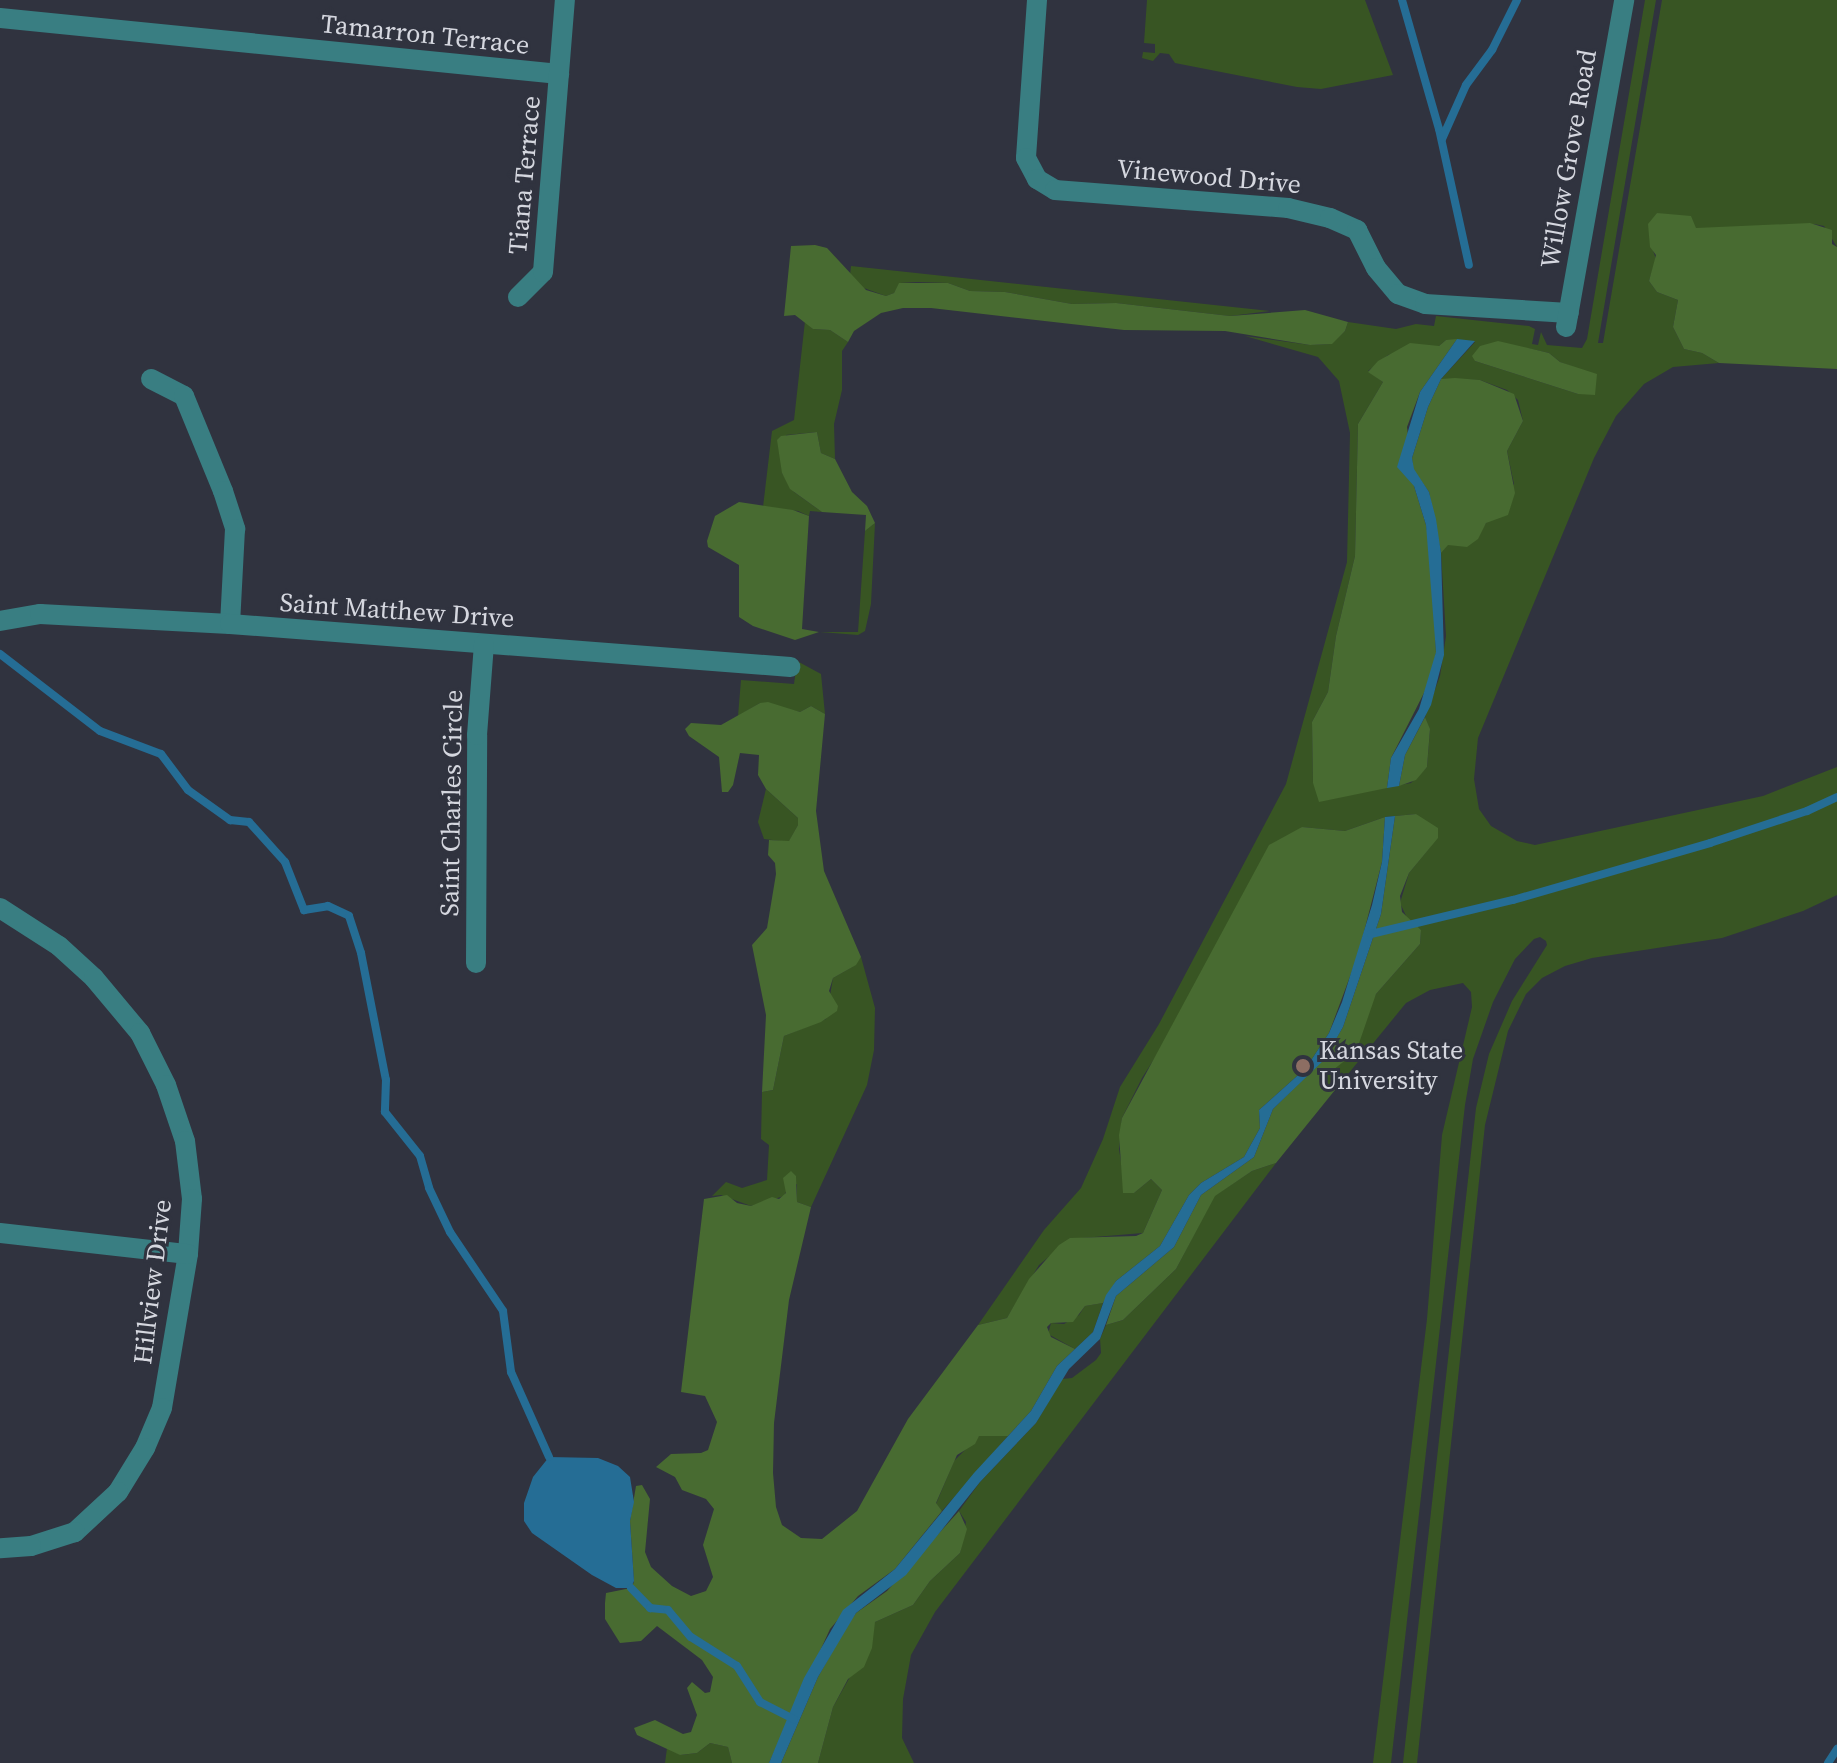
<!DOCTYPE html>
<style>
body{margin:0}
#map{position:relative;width:1837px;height:1763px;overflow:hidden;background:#30333f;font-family:"Source Serif 4",serif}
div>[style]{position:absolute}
.green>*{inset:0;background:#385523}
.forest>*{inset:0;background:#486b31}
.water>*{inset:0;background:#256d95}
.stream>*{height:8px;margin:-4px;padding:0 4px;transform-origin:4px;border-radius:4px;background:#256d95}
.minor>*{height:20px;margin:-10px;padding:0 10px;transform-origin:10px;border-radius:10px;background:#397e82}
.dots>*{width:22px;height:22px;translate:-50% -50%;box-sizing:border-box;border:4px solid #30333f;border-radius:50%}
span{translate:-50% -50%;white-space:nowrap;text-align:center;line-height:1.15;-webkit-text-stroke:6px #30333f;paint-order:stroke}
.street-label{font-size:26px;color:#d5d7df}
.poi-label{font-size:26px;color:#d5d7df}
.left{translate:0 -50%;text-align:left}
</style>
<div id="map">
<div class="green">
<div style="clip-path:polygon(1147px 0,1365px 0,1393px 75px,1321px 89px,1297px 87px,1175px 63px,1169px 54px,1160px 53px,1153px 61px,1142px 58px,1143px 52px,1155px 53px,1155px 44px,1144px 43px)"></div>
<div style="clip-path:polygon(evenodd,1645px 0,1656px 0,1598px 343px,1603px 343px,1662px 0,1837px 0,1837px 247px,1824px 226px,1814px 224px,1714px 230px,1695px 228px,1657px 213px,1650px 242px,1656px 259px,1649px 281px,1657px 292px,1678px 300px,1673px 327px,1684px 349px,1702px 353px,1719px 363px,1673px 367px,1644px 384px,1616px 416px,1594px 458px,1478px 738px,1474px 779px,1479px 809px,1491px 826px,1517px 841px,1535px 845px,1763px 796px,1837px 767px,1837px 895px,1803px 911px,1722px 938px,1592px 958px,1565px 966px,1542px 978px,1526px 994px,1508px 1031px,1485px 1125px,1417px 1763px,1403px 1763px,1476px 1108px,1489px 1054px,1512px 1001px,1547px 945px,1546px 941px,1540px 937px,1534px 939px,1515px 959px,1493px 1002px,1473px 1059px,1465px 1105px,1391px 1763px,1373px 1763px,1427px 1319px,1442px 1135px,1472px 1007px,1471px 992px,1463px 983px,1430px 990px,1406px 1003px,1335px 1090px,1324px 1084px,1324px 1077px,1342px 1061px,1376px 994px,1420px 944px,1421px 930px,1408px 920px,1400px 903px,1409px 873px,1431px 846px,1416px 814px,1385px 817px,1345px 831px,1302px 827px,1142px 1078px,1122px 1118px,1119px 1149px,1123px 1175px,1134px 1193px,1151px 1179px,1162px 1190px,1143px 1233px,1070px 1239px,1039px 1265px,1007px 1318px,978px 1325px,1044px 1230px,1081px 1188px,1103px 1139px,1120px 1087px,1159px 1024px,1286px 784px,1347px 562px,1350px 433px,1339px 381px,1318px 357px,1245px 336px,1310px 345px,1331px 344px,1345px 331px,1348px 322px,1396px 329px,1416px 324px,1434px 326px,1436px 316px,1529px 326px,1535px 329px,1532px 344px,1538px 345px,1541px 332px,1547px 345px,1582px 348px,1587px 339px,1645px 0,1446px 340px,1475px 342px,1441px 379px,1480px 380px,1507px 390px,1518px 400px,1523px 421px,1507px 451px,1514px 484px,1481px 530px,1462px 544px,1447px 545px,1441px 553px,1446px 636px,1440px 676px,1425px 717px,1430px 730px,1427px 767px,1411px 783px,1330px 797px,1313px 783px,1312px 722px,1328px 692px,1336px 636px,1355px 556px,1358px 424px,1383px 382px,1368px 371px,1388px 355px,1439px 346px,1446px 340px,1645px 0,1527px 348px,1549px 353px,1560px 362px,1592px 374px,1578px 394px,1475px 361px,1527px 348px)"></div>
<div style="clip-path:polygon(851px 266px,1270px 311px,1230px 316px,1116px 303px,1072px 304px,1005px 292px,970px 291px,948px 283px,917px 282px,900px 283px,894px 293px,886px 296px,861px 287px,850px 275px)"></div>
<div style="clip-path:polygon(805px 321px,813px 329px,830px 330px,848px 342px,842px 351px,842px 390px,834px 424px,835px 459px,821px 453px,817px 432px,786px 435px,782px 473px,794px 492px,822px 512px,810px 511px,809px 516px,798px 511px,763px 507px,772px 431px,794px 420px)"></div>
<div style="clip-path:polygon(875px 523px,871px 604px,865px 631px,858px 635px,820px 632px,858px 632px,865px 531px)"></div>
<div style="clip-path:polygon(797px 661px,821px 674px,825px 714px,811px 706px,800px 712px,760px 703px,738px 716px,741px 680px,794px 684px)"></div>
<div style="clip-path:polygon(766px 789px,798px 818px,798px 825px,789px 842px,764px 839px,758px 822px)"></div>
<div style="clip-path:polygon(861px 957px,875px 1008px,874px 1050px,867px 1085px,811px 1207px,797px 1202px,797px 1184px,788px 1188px,784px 1196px,751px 1206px,721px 1195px,712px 1196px,726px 1182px,742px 1188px,767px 1180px,769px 1145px,761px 1139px,762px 1092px,773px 1090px,784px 1036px,826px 1019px,833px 978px,852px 967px)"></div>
<div style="clip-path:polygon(1276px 1163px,935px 1612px,911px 1655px,903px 1699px,902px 1738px,914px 1763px,818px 1763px,833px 1707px,873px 1636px,872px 1628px,875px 1622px,913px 1605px,930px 1581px,960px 1553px,966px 1522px,959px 1511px,980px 1482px,1036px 1423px,1062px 1379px,1072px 1378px,1096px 1360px,1101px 1353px,1100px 1339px,1106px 1325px,1123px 1320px,1176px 1269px,1214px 1196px,1252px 1171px)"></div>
<div style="clip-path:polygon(1103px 1303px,1093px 1332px,1075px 1349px,1048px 1334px,1051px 1323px,1064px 1324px,1079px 1315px,1085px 1306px)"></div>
<div style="clip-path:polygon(979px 1436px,1008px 1436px,942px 1511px,936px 1504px,954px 1461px)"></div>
<div style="clip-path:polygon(710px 1743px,728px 1747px,732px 1763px,665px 1763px,667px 1748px,681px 1755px,697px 1753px)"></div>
</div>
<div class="forest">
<div style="clip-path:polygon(1657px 213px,1691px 216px,1696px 228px,1810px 223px,1832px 230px,1832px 244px,1837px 247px,1837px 369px,1719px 363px,1702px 353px,1684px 349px,1673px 327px,1678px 300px,1657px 292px,1649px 281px,1656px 255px,1650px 247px,1648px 224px)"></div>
<div style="clip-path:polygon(815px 245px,827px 248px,866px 290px,886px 296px,894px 293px,899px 283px,948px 283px,970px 291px,1005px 292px,1072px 304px,1116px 303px,1230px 316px,1305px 310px,1348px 322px,1345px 331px,1332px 344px,1310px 345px,1225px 331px,1124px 330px,931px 308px,903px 308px,881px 313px,854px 331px,848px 342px,830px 330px,813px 329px,795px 315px,784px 316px,791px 246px)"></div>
<div style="clip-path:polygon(1457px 339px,1420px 392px,1407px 427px,1414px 486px,1426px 525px,1432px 559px,1436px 653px,1429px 683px,1391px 758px,1387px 788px,1319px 802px,1313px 783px,1312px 722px,1328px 692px,1336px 636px,1355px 556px,1358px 424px,1383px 382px,1368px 372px,1378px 361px,1410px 343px,1439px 346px,1446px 340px)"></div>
<div style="clip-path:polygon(1498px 341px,1549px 353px,1560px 362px,1597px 374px,1595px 395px,1578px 394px,1475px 361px,1472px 356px,1480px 346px)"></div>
<div style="clip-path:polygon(1455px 378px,1480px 380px,1514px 394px,1523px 421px,1507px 451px,1515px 493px,1508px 515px,1486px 523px,1478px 539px,1467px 547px,1448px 545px,1441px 553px,1429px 492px,1413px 469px,1412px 458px,1428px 407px,1441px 379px)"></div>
<div style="clip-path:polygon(817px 432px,821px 453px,835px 459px,852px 492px,867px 506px,875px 523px,865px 531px,866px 515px,822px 512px,790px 489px,782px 473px,777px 440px,781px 436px)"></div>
<div style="clip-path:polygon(739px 502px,793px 510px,809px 516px,802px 629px,819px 632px,795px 640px,753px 626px,739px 617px,739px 565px,708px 547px,707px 541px,715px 516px)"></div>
<div style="clip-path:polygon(768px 702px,800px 712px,811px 706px,825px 714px,816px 811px,824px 871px,861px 957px,856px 965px,833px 978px,829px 991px,838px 1006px,837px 1011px,821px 1022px,784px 1036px,773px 1090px,762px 1092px,766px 1015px,752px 945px,767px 928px,776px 874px,775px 863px,768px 855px,769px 840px,789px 841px,798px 825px,798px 818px,766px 789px,758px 775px,759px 755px,740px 753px,733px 785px,728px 792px,722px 792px,719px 757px,689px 736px,685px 729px,691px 723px,721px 725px,760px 703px)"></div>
<div style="clip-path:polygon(1425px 717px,1430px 729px,1427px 767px,1416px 780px,1399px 786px,1405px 755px)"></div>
<div style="clip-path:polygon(1416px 814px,1438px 828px,1438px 838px,1409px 873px,1400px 896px,1402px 912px,1421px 930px,1420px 944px,1376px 994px,1356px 1052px,1324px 1077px,1324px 1084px,1335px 1090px,1276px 1163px,1252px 1171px,1215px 1196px,1176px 1269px,1123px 1320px,1106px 1325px,1116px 1296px,1174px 1247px,1201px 1195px,1254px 1157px,1273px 1109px,1324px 1059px,1343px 1027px,1381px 914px,1395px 816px)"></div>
<div style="clip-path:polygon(1385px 817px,1382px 862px,1358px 955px,1329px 1033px,1306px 1068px,1259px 1110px,1260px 1128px,1244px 1157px,1201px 1183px,1189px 1195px,1160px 1246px,1116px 1281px,1103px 1303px,1085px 1306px,1073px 1322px,1051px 1323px,1047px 1327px,1051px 1337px,1075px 1349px,1057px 1366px,1031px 1411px,1008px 1436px,979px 1436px,975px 1444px,957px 1455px,936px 1503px,942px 1511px,895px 1569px,858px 1596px,830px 1629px,769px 1763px,732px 1763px,728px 1747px,710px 1743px,697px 1753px,680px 1755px,637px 1735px,634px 1728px,655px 1720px,683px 1734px,691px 1732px,697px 1715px,687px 1688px,692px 1682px,705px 1693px,710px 1692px,713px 1677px,702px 1660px,657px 1626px,641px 1641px,620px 1643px,605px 1619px,605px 1603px,606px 1593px,631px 1588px,634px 1582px,630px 1521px,636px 1486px,642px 1485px,650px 1499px,645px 1552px,651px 1567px,672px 1586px,691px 1596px,706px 1591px,713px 1577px,703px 1545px,714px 1509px,706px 1499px,682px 1490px,675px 1477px,656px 1467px,671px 1454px,701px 1453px,708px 1450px,717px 1422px,705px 1396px,681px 1392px,704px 1199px,727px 1195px,737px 1203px,751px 1206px,772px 1197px,779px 1199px,786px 1193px,783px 1178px,791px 1171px,796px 1176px,797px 1202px,811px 1207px,789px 1300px,774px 1423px,773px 1473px,776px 1507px,782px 1525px,801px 1538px,822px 1539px,857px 1511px,908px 1419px,978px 1325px,1007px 1318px,1029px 1279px,1059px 1245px,1070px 1238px,1136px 1236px,1143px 1233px,1162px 1190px,1151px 1179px,1134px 1193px,1123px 1193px,1119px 1135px,1122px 1118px,1269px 845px,1302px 827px,1345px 831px)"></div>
<div style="clip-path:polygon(959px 1511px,967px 1529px,960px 1553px,930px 1581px,913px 1605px,875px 1622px,872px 1648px,864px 1667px,848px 1679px,833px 1707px,818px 1763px,781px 1763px,818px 1677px,848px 1624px,856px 1613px,887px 1591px)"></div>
</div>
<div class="water">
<div style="clip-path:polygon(1457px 339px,1475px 341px,1441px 379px,1428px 407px,1412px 458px,1414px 469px,1429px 492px,1436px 519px,1441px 553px,1444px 655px,1431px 705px,1405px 755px,1399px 786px,1387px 788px,1391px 758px,1419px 709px,1436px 652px,1426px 525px,1414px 486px,1397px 467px,1420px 392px)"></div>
<div style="clip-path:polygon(1395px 816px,1381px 914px,1343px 1027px,1324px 1060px,1273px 1109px,1254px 1157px,1201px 1195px,1174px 1247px,1116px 1296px,1100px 1339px,1069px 1369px,1036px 1423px,980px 1482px,906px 1575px,856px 1613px,818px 1677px,781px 1763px,769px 1763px,804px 1678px,843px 1610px,895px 1569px,974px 1473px,1031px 1411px,1057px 1366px,1093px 1332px,1106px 1295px,1116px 1281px,1160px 1246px,1189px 1195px,1201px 1183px,1244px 1157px,1260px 1128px,1259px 1110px,1306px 1068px,1329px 1033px,1342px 1002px,1372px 905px,1382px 862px,1385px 817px)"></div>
<div style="clip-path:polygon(549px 1457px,598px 1458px,618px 1466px,630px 1477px,634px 1502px,630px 1521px,634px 1581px,631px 1588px,616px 1588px,592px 1575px,532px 1533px,524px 1521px,524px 1503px,533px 1477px)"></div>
</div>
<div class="stream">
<div style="left:1402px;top:0;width:134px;rotate:74deg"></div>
<div style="left:1439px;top:129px;width:139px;rotate:77.6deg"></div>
<div style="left:1442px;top:139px;width:59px;rotate:-66deg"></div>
<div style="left:1466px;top:85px;width:44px;rotate:-53.4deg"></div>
<div style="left:1492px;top:50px;width:56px;rotate:-63.4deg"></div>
<div style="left:0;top:654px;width:126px;rotate:37.6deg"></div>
<div style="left:100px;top:731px;width:65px;rotate:20.7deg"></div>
<div style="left:161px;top:754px;width:45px;rotate:53.1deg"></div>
<div style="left:188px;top:790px;width:52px;rotate:35.5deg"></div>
<div style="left:230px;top:820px;width:19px;rotate:6deg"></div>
<div style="left:249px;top:822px;width:54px;rotate:48deg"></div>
<div style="left:285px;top:862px;width:52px;rotate:68.4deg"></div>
<div style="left:304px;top:910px;width:24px;rotate:-9deg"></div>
<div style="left:328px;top:906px;width:23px;rotate:25deg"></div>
<div style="left:349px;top:916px;width:39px;rotate:72deg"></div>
<div style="left:361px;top:953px;width:129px;rotate:78.9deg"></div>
<div style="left:386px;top:1080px;width:32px;rotate:92deg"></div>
<div style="left:385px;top:1112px;width:56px;rotate:51.5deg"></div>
<div style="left:420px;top:1156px;width:33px;rotate:74deg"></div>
<div style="left:429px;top:1188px;width:49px;rotate:64.5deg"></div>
<div style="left:450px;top:1232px;width:95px;rotate:56.1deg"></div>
<div style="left:503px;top:1311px;width:62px;rotate:82.5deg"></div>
<div style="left:511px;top:1372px;width:93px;rotate:65.9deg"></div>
<div style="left:1371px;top:934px;width:146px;rotate:-13.5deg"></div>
<div style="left:1513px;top:900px;width:205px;rotate:-16.1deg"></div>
<div style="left:1710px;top:843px;width:102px;rotate:-18.3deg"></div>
<div style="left:1807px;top:811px;width:33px;rotate:-25deg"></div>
<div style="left:631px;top:1588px;width:28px;rotate:46deg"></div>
<div style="left:650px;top:1608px;width:18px;rotate:6deg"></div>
<div style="left:668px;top:1610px;width:35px;rotate:50deg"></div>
<div style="left:691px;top:1637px;width:54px;rotate:32.2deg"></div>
<div style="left:737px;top:1666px;width:43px;rotate:57.4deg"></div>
<div style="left:760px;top:1702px;width:38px;rotate:27deg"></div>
<div style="left:1828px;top:1763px;width:17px;rotate:-57deg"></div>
</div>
<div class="minor">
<div style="left:1037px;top:0;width:158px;rotate:94deg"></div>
<div style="left:1026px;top:158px;width:24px;rotate:62deg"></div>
<div style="left:1037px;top:179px;width:21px;rotate:31deg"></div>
<div style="left:1055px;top:190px;width:234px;rotate:4.4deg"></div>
<div style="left:1288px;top:208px;width:43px;rotate:13.4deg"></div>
<div style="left:1330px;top:218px;width:30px;rotate:24deg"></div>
<div style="left:1357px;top:230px;width:42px;rotate:63.4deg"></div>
<div style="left:1376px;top:268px;width:34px;rotate:50deg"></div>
<div style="left:1398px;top:294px;width:29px;rotate:20deg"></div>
<div style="left:1425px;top:304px;width:144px;rotate:3.6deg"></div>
<div style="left:0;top:18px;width:562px;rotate:5.72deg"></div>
<div style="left:518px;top:297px;width:35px;rotate:-45deg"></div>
<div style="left:543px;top:272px;width:273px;rotate:-85.4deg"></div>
<div style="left:1566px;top:327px;width:332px;rotate:-79.9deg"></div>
<div style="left:151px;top:379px;width:37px;rotate:27deg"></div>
<div style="left:184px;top:396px;width:103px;rotate:67.7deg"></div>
<div style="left:223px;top:491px;width:40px;rotate:72deg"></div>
<div style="left:235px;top:529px;width:95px;rotate:93deg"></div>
<div style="left:0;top:621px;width:41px;rotate:-9.9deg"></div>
<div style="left:40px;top:614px;width:190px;rotate:3deg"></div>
<div style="left:230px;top:624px;width:562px;rotate:4.39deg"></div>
<div style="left:0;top:908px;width:70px;rotate:32.8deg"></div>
<div style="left:59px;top:946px;width:47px;rotate:42.4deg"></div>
<div style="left:94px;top:978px;width:72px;rotate:50.1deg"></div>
<div style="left:140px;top:1033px;width:58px;rotate:63.4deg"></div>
<div style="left:166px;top:1085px;width:59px;rotate:71.3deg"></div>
<div style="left:185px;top:1141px;width:58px;rotate:83.1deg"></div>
<div style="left:192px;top:1199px;width:55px;rotate:94.2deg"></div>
<div style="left:188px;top:1254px;width:156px;rotate:99.6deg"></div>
<div style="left:162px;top:1408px;width:43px;rotate:113deg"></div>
<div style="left:145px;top:1448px;width:52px;rotate:121.5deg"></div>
<div style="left:118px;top:1492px;width:59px;rotate:137.1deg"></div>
<div style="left:75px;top:1532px;width:46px;rotate:162.3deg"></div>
<div style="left:31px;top:1546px;width:31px;rotate:176deg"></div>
<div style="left:476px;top:963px;width:228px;rotate:-89.7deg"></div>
<div style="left:477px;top:735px;width:91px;rotate:-85.6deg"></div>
<div style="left:0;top:1233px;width:189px;rotate:6.4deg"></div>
</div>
<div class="dots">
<div style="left:1303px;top:1066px;background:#8d6e63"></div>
</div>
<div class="street-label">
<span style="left:425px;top:35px;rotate:6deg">Tamarron Terrace</span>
<span style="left:1569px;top:159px;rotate:-80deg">Willow Grove Road</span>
<span style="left:525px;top:175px;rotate:-85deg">Tiana Terrace</span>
<span style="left:1209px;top:177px;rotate:5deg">Vinewood Drive</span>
<span style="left:397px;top:611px;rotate:4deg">Saint Matthew Drive</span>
<span style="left:452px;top:803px;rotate:-89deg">Saint Charles Circle</span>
<span style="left:153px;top:1282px;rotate:-83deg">Hillview Drive</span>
</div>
<div class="poi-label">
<span class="left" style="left:1319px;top:1066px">Kansas State<br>University</span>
</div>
</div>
